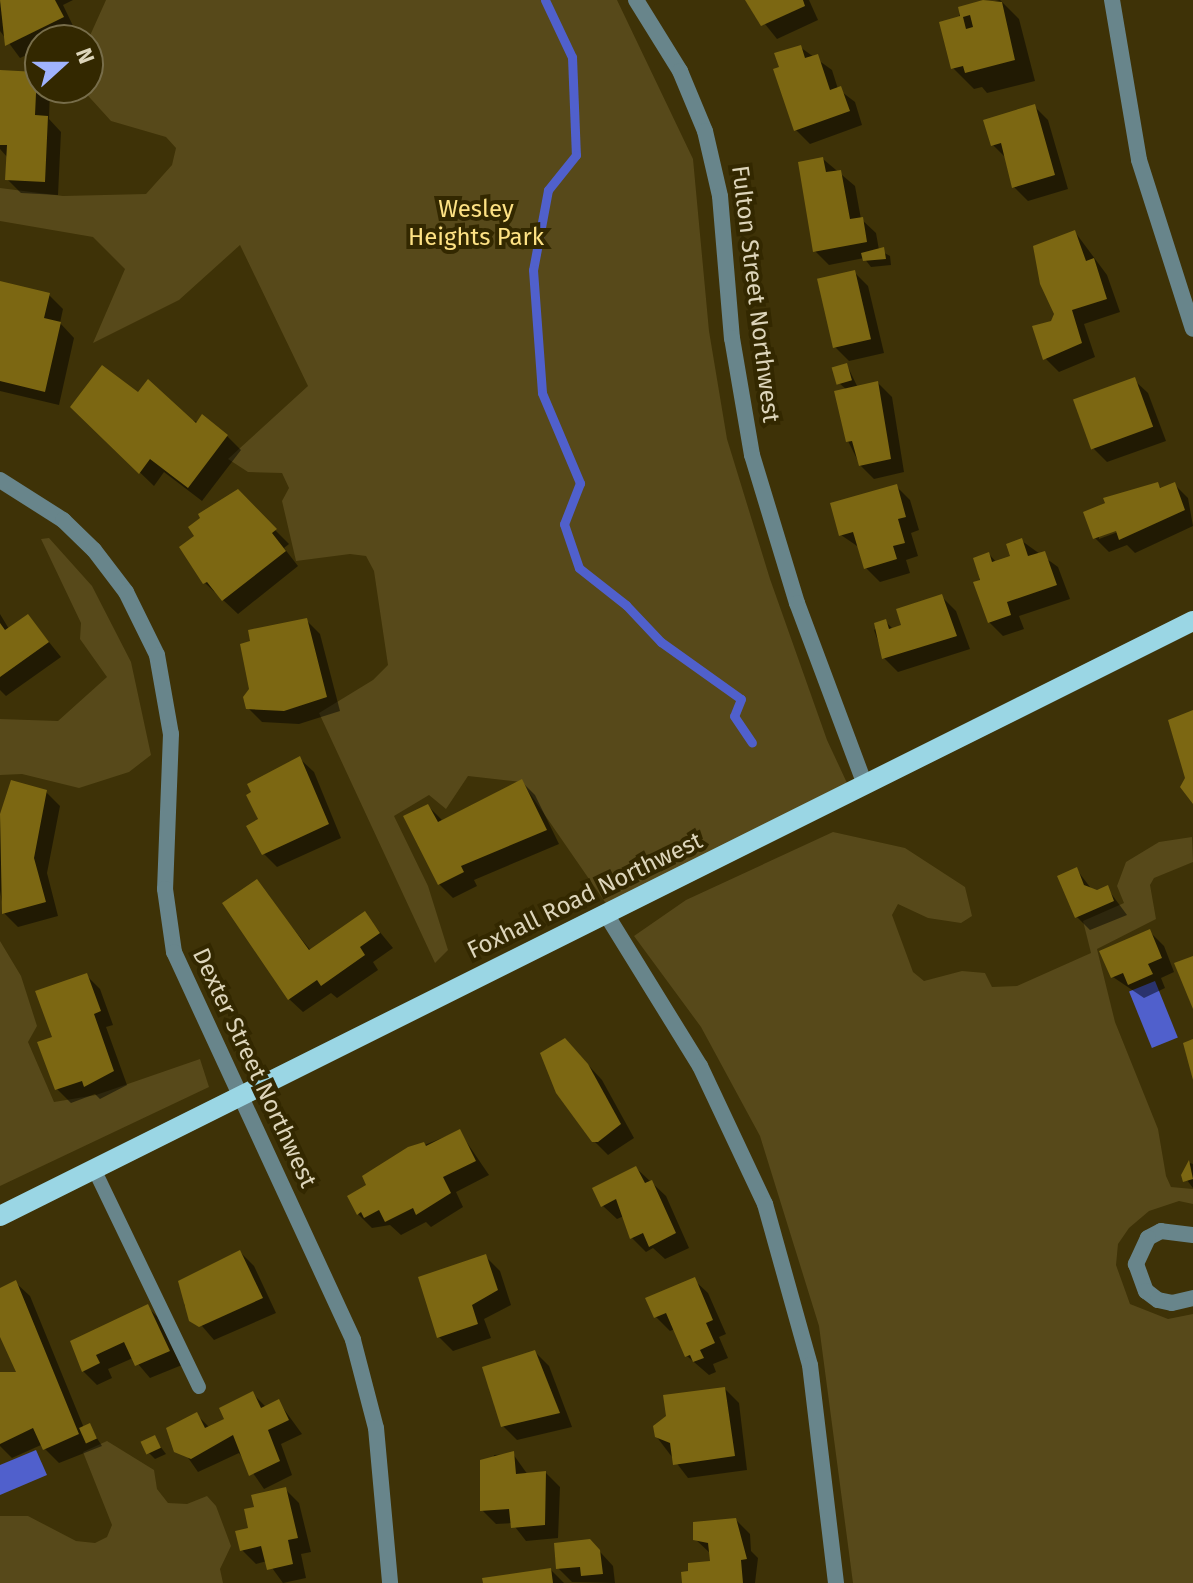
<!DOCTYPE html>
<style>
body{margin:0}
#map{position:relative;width:1193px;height:1583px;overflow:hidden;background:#3e3207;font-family:"Fira Sans",sans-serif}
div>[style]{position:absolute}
.green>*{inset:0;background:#57491a}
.water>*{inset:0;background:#5060cc;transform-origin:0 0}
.shadow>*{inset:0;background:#0007}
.stream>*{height:9px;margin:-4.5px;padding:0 4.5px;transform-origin:4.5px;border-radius:4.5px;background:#5060cc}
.building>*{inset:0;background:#7c6712;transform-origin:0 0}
.lane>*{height:14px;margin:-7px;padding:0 7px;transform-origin:7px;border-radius:7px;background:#68858b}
.street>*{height:16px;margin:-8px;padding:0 8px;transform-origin:8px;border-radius:8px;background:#68858b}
.primary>*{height:20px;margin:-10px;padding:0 10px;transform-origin:10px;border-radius:10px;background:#9ad6e4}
span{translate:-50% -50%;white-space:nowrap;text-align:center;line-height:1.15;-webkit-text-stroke:8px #332800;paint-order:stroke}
.park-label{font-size:24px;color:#fee284}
.street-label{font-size:24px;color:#ddd5ba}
.north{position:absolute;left:24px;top:24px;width:80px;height:80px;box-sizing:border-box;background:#332800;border:2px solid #776d4a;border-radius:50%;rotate:69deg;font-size:22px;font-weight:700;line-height:32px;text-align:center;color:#ddd5ba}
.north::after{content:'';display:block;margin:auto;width:28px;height:36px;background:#a0b3fd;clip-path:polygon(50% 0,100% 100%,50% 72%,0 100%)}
</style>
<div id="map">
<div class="green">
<div style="clip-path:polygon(106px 0,617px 0,693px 159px,709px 331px,727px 439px,770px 579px,827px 740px,854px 798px,607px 905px,522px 782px,468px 776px,446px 809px,429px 795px,394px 816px,428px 886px,448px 950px,435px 963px,319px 713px,373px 680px,388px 665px,374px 571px,366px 556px,350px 554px,296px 561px,282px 501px,289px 488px,282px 473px,248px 472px,228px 459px,308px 386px,240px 245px,179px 300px,93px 343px,125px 269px,93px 237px,0 221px,0 188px,63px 196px,146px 194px,172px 165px,176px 148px,166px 137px,111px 121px,81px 88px,88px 88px,88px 40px)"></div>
<div style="clip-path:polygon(49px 538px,92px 586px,131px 662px,151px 755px,129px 772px,79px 788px,22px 774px,0 775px,0 719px,58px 721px,107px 677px,80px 639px,81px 623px,41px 539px)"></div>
<div style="clip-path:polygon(833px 832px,905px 848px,965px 887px,972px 916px,961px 923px,928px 918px,898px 904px,892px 915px,913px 972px,924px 981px,962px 971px,985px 973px,992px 987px,1017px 986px,1091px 953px,1083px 921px,1124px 903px,1117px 886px,1126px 862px,1159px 842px,1192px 837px,1193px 862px,1154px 878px,1150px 885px,1156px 919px,1097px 949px,1115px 1022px,1158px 1129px,1166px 1176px,1171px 1187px,1193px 1189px,1193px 1204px,1179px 1201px,1149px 1211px,1129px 1228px,1118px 1244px,1116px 1265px,1130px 1304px,1168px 1319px,1193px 1314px,1193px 1583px,853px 1583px,819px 1326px,760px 1136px,701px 1027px,634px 936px,686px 900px)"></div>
<div style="clip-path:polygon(0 941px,21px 976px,37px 1026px,28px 1042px,54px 1102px,96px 1095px,200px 1059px,209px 1087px,0 1186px)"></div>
<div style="clip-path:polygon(107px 1441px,154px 1470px,157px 1489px,168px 1503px,187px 1504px,207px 1496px,216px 1506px,231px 1546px,220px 1569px,223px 1583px,0 1583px,0 1516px,28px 1516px,76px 1541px,95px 1543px,107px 1537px,112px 1525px,83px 1452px)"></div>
</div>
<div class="water">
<div style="left:1155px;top:981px;width:61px;height:28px;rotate:68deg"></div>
<div style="clip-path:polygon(36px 1450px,47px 1475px,0 1495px,0 1465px)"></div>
</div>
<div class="shadow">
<div style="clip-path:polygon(0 0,73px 0,63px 5px,76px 32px,59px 40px,40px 40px,40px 49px,20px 58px,0 31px)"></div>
<div style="clip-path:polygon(746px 0,809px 0,818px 20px,777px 39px)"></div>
<div style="clip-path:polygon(1000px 0,1019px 19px,1035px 81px,987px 93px,982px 87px,974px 89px,953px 68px,960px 8px)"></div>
<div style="clip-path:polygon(800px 47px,832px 70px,838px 89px,855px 102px,862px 125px,810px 144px,796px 130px,782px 68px)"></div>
<div style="clip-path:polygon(0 72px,36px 74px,40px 88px,50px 88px,49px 119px,61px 132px,58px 195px,21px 193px,7px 179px,8px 158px,0 149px)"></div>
<div style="clip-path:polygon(1034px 106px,1048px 120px,1068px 189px,1028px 201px,1014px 187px,1007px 159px,993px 145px)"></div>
<div style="clip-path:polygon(823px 159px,855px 186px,861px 219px,876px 233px,879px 250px,890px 256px,891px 265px,871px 267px,864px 258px,829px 265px,815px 251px)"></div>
<div style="clip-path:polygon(1075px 232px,1107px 275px,1120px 312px,1084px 324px,1095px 357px,1059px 372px,1045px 358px)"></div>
<div style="clip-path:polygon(854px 272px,868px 286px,884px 353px,849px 361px,835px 347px)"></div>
<div style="clip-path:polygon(0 283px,49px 295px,63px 309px,60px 323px,74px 338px,59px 405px,0 391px)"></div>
<div style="clip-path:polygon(847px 365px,858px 388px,878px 383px,892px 397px,904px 472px,874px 479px,860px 465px,848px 441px,847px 390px,839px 383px)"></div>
<div style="clip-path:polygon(1134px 380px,1148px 393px,1166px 441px,1107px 462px,1093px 448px)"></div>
<div style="clip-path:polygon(138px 395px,227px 436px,241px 450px,202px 501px,164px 472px,154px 486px,72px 407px)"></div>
<div style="clip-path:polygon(evenodd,1157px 484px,1162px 489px,1174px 484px,1188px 498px,1193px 526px,1135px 553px,1127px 545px,1109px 552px,1095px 538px,1085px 513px,1126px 492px,1157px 484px,1125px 525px,1126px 529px,1099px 539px,1099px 535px,1125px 525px)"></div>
<div style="clip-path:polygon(896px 486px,910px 500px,919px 530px,911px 533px,918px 556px,906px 560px,910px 573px,880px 582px,866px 568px,860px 548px,841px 535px)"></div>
<div style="clip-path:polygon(237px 492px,289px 544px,284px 548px,298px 566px,238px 614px,205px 583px,182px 548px,197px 536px,203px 518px)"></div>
<div style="clip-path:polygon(1022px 541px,1058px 567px,1070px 599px,1019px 616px,1024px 629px,1003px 636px,989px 622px,975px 559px,989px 554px,997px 563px,1013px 557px)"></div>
<div style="clip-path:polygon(942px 597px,956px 611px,970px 649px,898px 672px,884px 658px,874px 630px,885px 621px,894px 630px,904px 626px)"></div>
<div style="clip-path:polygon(0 614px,9px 629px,28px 616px,61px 657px,6px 696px,0 690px)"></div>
<div style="clip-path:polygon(306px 620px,320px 634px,340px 711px,299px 724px,262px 722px,248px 708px)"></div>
<div style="clip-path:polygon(300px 759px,314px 772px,341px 838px,277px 867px,263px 853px,254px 793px)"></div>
<div style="clip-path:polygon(521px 781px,535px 795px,559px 844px,474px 880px,477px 886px,453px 898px,439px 884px,428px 806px,442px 820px)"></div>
<div style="clip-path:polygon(12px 782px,46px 792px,60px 806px,47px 873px,58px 916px,18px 927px,4px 913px,0 891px,0 821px)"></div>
<div style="clip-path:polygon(1077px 870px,1093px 891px,1107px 888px,1127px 915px,1090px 930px,1076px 916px)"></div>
<div style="clip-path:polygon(256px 882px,311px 951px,365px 914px,393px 948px,373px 962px,378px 970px,337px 998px,331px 993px,303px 1012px,289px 999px)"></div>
<div style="clip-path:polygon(1150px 932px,1164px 946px,1174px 972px,1161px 978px,1165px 988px,1144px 998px,1113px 977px)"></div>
<div style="clip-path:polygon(86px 975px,100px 989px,113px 1025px,106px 1027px,127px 1085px,100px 1099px,95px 1094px,71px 1103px,57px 1089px,54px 1038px)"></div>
<div style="clip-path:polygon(578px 1054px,602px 1080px,634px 1138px,608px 1155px,594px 1141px)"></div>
<div style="clip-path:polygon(459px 1131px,489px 1175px,456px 1192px,463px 1207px,431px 1227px,426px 1222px,401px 1235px,390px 1225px,372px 1228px,358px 1214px,369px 1186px,388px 1160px)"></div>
<div style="clip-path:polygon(1190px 1163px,1193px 1164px,1193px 1188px,1183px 1175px)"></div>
<div style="clip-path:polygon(636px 1168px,666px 1196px,689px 1248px,665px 1259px,653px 1248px,646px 1252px,632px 1238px,624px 1216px,617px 1219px,603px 1206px)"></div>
<div style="clip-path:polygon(240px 1252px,254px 1266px,276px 1313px,214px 1340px,184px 1305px,187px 1295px)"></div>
<div style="clip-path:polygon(486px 1257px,500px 1271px,511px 1305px,484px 1319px,491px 1338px,453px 1351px,439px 1337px)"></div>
<div style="clip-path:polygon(694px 1280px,708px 1293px,726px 1334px,719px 1337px,728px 1358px,713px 1364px,716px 1372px,709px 1375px,687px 1356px,675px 1329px,670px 1331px,656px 1317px,648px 1299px)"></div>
<div style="clip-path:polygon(16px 1283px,30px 1296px,84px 1428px,89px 1426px,102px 1446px,59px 1463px,41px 1445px,12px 1458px,0 1446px,0 1375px,19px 1373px,0 1332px,0 1290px)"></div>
<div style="clip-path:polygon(147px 1307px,161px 1320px,182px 1365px,150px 1378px,133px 1358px,108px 1369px,112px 1378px,97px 1385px,83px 1371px,73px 1342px)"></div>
<div style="clip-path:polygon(535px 1352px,549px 1366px,572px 1427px,517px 1440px,503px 1426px)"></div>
<div style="clip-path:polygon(725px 1389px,739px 1403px,747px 1470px,688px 1478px,656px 1436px)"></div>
<div style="clip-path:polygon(252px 1393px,266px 1407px,278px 1401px,302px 1434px,281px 1444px,292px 1475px,264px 1489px,239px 1453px,198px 1472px,168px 1429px,197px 1415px,210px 1428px,226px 1420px)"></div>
<div style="clip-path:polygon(154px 1438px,166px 1454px,155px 1459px,149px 1453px)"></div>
<div style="clip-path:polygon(513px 1454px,528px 1475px,546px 1473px,560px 1487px,558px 1538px,526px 1541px,512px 1523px,496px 1524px,482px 1510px,494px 1455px)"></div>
<div style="clip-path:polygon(285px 1489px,299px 1503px,311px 1552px,301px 1554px,306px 1578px,283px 1583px,267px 1561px,256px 1564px,242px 1550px,251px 1530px)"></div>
<div style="clip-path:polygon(736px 1520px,750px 1534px,751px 1551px,758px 1558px,755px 1583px,684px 1583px,712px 1563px,711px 1554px,695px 1539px)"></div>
<div style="clip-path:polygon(590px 1541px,613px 1566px,615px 1583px,572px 1582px,558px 1568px)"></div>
<div style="clip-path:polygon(551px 1570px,564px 1583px,485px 1583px)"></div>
</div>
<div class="stream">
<div style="left:545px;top:0;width:63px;rotate:64.7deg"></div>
<div style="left:572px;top:57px;width:98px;rotate:87.7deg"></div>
<div style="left:576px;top:155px;width:45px;rotate:128.7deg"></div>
<div style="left:548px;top:190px;width:81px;rotate:100.6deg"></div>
<div style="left:533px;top:270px;width:123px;rotate:85.8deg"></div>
<div style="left:542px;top:393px;width:98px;rotate:67.1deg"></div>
<div style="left:580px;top:483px;width:44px;rotate:111.3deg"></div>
<div style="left:564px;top:524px;width:46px;rotate:71.2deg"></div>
<div style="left:579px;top:568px;width:60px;rotate:38.2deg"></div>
<div style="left:626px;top:605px;width:51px;rotate:46.6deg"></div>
<div style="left:661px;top:642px;width:98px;rotate:35.5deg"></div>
<div style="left:741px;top:699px;width:18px;rotate:112deg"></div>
<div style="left:734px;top:716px;width:32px;rotate:56deg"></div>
</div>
<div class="building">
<div style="clip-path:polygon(0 0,55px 0,64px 17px,5px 46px)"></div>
<div style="clip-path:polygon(745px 0,803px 0,805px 6px,761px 26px)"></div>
<div style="clip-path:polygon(evenodd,983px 0,1002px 2px,1015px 60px,965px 73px,963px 66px,951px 69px,939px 22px,960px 16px,958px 7px,983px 0,970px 15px,973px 27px,966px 29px,963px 17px,970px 15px)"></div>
<div style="clip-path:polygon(801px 45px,805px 58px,818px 54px,830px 90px,841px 86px,850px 111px,794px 131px,773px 69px,779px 67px,774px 53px)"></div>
<div style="clip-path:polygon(0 70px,37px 72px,35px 115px,48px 116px,45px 182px,5px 180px,7px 145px,0 145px)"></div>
<div style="clip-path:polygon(1035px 104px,1055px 175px,1012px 188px,1001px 143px,991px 146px,983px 120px)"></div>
<div style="clip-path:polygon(823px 157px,826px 172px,841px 170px,850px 219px,863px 217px,867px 242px,813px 252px,798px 162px)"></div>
<div style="clip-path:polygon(1075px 230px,1086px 261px,1094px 258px,1107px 299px,1072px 310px,1082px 343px,1043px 360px,1032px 326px,1051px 321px,1054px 314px,1040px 284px,1033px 246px)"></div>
<div style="clip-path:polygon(884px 247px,886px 259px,863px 261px,861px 253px)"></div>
<div style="left:855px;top:270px;width:71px;height:39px;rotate:77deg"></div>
<div style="clip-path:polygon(0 281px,50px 293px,44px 318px,61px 322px,45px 392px,0 381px)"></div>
<div style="left:847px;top:363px;width:18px;height:16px;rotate:74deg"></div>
<div style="clip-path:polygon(102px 365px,138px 392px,148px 379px,196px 423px,202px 414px,228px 435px,188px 488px,150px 459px,139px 474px,70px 407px)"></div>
<div style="left:1135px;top:377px;width:53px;height:66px;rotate:70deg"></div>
<div style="clip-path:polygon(878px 381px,891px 459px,859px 466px,852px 441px,846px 442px,834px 391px)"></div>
<div style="clip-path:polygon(1158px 482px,1160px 488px,1175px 482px,1185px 510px,1119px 540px,1116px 531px,1093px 539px,1083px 512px,1105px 503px,1103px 498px)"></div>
<div style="clip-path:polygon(897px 484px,906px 517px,898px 519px,905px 543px,893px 546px,897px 559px,864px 569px,853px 532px,839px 536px,830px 503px)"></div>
<div style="clip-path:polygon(238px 489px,277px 529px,272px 533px,286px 551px,222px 601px,207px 582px,203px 584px,179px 547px,194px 536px,188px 527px,200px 518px,198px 514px)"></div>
<div style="clip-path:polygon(1022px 538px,1028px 556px,1045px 551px,1057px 585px,1007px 602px,1011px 615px,988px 623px,973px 582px,980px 580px,973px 558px,989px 552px,992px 562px,1010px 556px,1006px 544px)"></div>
<div style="clip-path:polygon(942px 594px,957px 636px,882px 659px,874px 623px,886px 619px,889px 629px,901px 625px,896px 609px)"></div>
<div style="clip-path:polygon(28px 614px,49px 642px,0 677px,0 623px,5px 630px)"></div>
<div style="clip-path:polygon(307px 618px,327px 697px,284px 711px,246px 709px,243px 697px,249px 689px,240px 644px,250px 641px,248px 630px)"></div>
<div style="clip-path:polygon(1193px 710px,1193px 804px,1180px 787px,1185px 778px,1168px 720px)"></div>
<div style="clip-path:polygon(300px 756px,329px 824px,262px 855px,246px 826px,258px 819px,246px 795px,251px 792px,247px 784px)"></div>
<div style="clip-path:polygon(522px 779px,547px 830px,461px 866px,464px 872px,438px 885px,403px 816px,428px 804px,438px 822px)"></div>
<div style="clip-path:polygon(11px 780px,47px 790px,34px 858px,46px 902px,2px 914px,0 814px)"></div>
<div style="clip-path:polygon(1077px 867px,1084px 885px,1097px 890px,1108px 885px,1114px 901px,1075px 918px,1057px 876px)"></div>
<div style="clip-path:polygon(257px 879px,309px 950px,365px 911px,380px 933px,360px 947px,365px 955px,321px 986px,317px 980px,288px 1000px,222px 903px)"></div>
<div style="clip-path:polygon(1150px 929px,1162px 958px,1148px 964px,1153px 974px,1128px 985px,1123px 973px,1111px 978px,1099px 951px)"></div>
<div style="clip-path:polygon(1193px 956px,1193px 1009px,1174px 963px)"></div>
<div style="clip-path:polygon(87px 973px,101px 1011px,94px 1014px,114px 1071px,84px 1087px,82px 1081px,55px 1090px,37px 1042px,52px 1037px,35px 991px)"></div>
<div style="clip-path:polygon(565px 1038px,588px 1064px,621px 1124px,598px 1142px,592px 1142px,556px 1093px,540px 1053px)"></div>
<div style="clip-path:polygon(1193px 1039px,1193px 1080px,1183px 1043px)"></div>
<div style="clip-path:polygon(460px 1129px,476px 1161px,443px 1177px,451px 1193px,416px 1215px,413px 1208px,385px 1222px,379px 1210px,364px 1218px,361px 1212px,357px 1215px,347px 1196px,366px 1185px,362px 1176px,408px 1147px,424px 1142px,426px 1146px)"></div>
<div style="clip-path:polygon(1189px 1160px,1193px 1179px,1183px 1182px,1181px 1175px)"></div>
<div style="clip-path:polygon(636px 1166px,645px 1183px,652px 1180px,676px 1233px,649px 1247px,643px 1233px,630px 1239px,616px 1199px,601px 1207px,592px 1188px)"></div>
<div style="clip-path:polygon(240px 1250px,263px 1298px,199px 1327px,189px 1321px,178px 1281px)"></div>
<div style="clip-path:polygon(486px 1254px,498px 1290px,472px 1305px,478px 1324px,437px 1338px,418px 1277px)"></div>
<div style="clip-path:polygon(695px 1277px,713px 1320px,706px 1323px,715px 1343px,700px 1350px,704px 1358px,693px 1362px,690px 1355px,685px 1357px,666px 1313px,654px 1318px,645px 1298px)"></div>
<div style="clip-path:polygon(16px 1280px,79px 1434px,43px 1450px,33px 1428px,0 1444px,0 1372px,16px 1372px,0 1337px,0 1288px)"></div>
<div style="clip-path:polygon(148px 1304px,170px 1351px,135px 1366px,124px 1342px,96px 1355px,100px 1363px,82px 1372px,70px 1341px)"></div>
<div style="clip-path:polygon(535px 1350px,560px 1413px,501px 1427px,482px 1367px)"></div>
<div style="clip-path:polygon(725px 1387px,735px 1456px,673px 1465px,670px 1443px,655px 1437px,653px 1426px,666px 1416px,663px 1395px)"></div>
<div style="clip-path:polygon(253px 1391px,261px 1408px,279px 1399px,289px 1420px,268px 1430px,280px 1461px,249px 1476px,233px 1435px,191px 1459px,174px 1452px,166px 1428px,197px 1412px,205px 1428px,224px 1419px,219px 1408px)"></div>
<div style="left:90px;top:1423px;width:17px;height:12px;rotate:66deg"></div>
<div style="left:155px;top:1435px;width:14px;height:16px;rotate:65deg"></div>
<div style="clip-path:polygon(514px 1451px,516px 1474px,546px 1471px,545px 1525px,511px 1528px,509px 1509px,480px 1511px,480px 1460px)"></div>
<div style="clip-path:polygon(286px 1487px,298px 1538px,288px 1540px,293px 1564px,267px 1570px,261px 1546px,240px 1551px,235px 1531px,248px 1528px,244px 1509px,254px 1507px,251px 1495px)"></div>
<div style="clip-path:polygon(736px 1518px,747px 1559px,741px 1560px,743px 1583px,682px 1583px,681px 1572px,688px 1571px,688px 1563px,710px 1561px,708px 1543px,693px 1540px,693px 1522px)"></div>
<div style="clip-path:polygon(590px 1539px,600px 1550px,603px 1574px,581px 1576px,580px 1567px,556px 1569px,554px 1543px)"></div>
<div style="clip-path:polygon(551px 1568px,553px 1583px,483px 1583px,482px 1578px)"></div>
</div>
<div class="lane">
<div style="left:94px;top:1169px;width:242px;rotate:64.3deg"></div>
</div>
<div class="street">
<div style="left:636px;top:0;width:84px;rotate:58.2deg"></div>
<div style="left:680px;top:71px;width:65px;rotate:67.4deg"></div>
<div style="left:705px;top:131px;width:67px;rotate:77deg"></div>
<div style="left:720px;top:196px;width:143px;rotate:85.2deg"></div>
<div style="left:732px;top:338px;width:119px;rotate:80.3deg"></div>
<div style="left:752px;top:455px;width:155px;rotate:73.1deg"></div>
<div style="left:797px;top:603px;width:194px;rotate:69.5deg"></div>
<div style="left:1112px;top:0;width:162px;rotate:80.4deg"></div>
<div style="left:1139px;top:160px;width:177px;rotate:72.3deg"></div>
<div style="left:0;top:480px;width:75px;rotate:32.4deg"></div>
<div style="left:63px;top:520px;width:43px;rotate:44.1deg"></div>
<div style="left:94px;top:550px;width:53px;rotate:52.7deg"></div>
<div style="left:126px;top:592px;width:70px;rotate:63.8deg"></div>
<div style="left:157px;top:655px;width:80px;rotate:80deg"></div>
<div style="left:171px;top:734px;width:155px;rotate:92.2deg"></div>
<div style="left:165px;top:889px;width:64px;rotate:81.9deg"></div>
<div style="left:174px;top:952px;width:427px;rotate:65.2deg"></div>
<div style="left:353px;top:1340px;width:91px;rotate:75.4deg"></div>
<div style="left:376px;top:1428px;width:156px;rotate:84.8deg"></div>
<div style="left:606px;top:914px;width:179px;rotate:58.3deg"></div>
<div style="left:700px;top:1066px;width:153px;rotate:64.8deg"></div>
<div style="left:765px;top:1204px;width:167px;rotate:74.4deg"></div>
<div style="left:810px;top:1365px;width:220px;rotate:83.2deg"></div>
<div style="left:1193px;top:1235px;width:32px;rotate:-173deg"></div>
<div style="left:1161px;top:1231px;width:15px;rotate:152deg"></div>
<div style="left:1148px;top:1238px;width:29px;rotate:115deg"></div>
<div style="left:1136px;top:1264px;width:29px;rotate:70deg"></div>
<div style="left:1146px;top:1291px;width:15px;rotate:37deg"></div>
<div style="left:1158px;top:1300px;width:14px;rotate:12deg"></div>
<div style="left:1172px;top:1303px;width:22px;rotate:-13deg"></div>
</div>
<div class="primary">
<div style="left:0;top:1216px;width:1333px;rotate:-26.51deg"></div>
</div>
<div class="park-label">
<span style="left:476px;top:224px">Wesley<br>Heights Park</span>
</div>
<div class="street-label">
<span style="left:755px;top:294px;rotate:83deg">Fulton Street Northwest</span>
<span style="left:585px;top:896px;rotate:-26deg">Foxhall Road Northwest</span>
<span style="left:254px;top:1068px;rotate:65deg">Dexter Street Northwest</span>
</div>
<div class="north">N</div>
</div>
